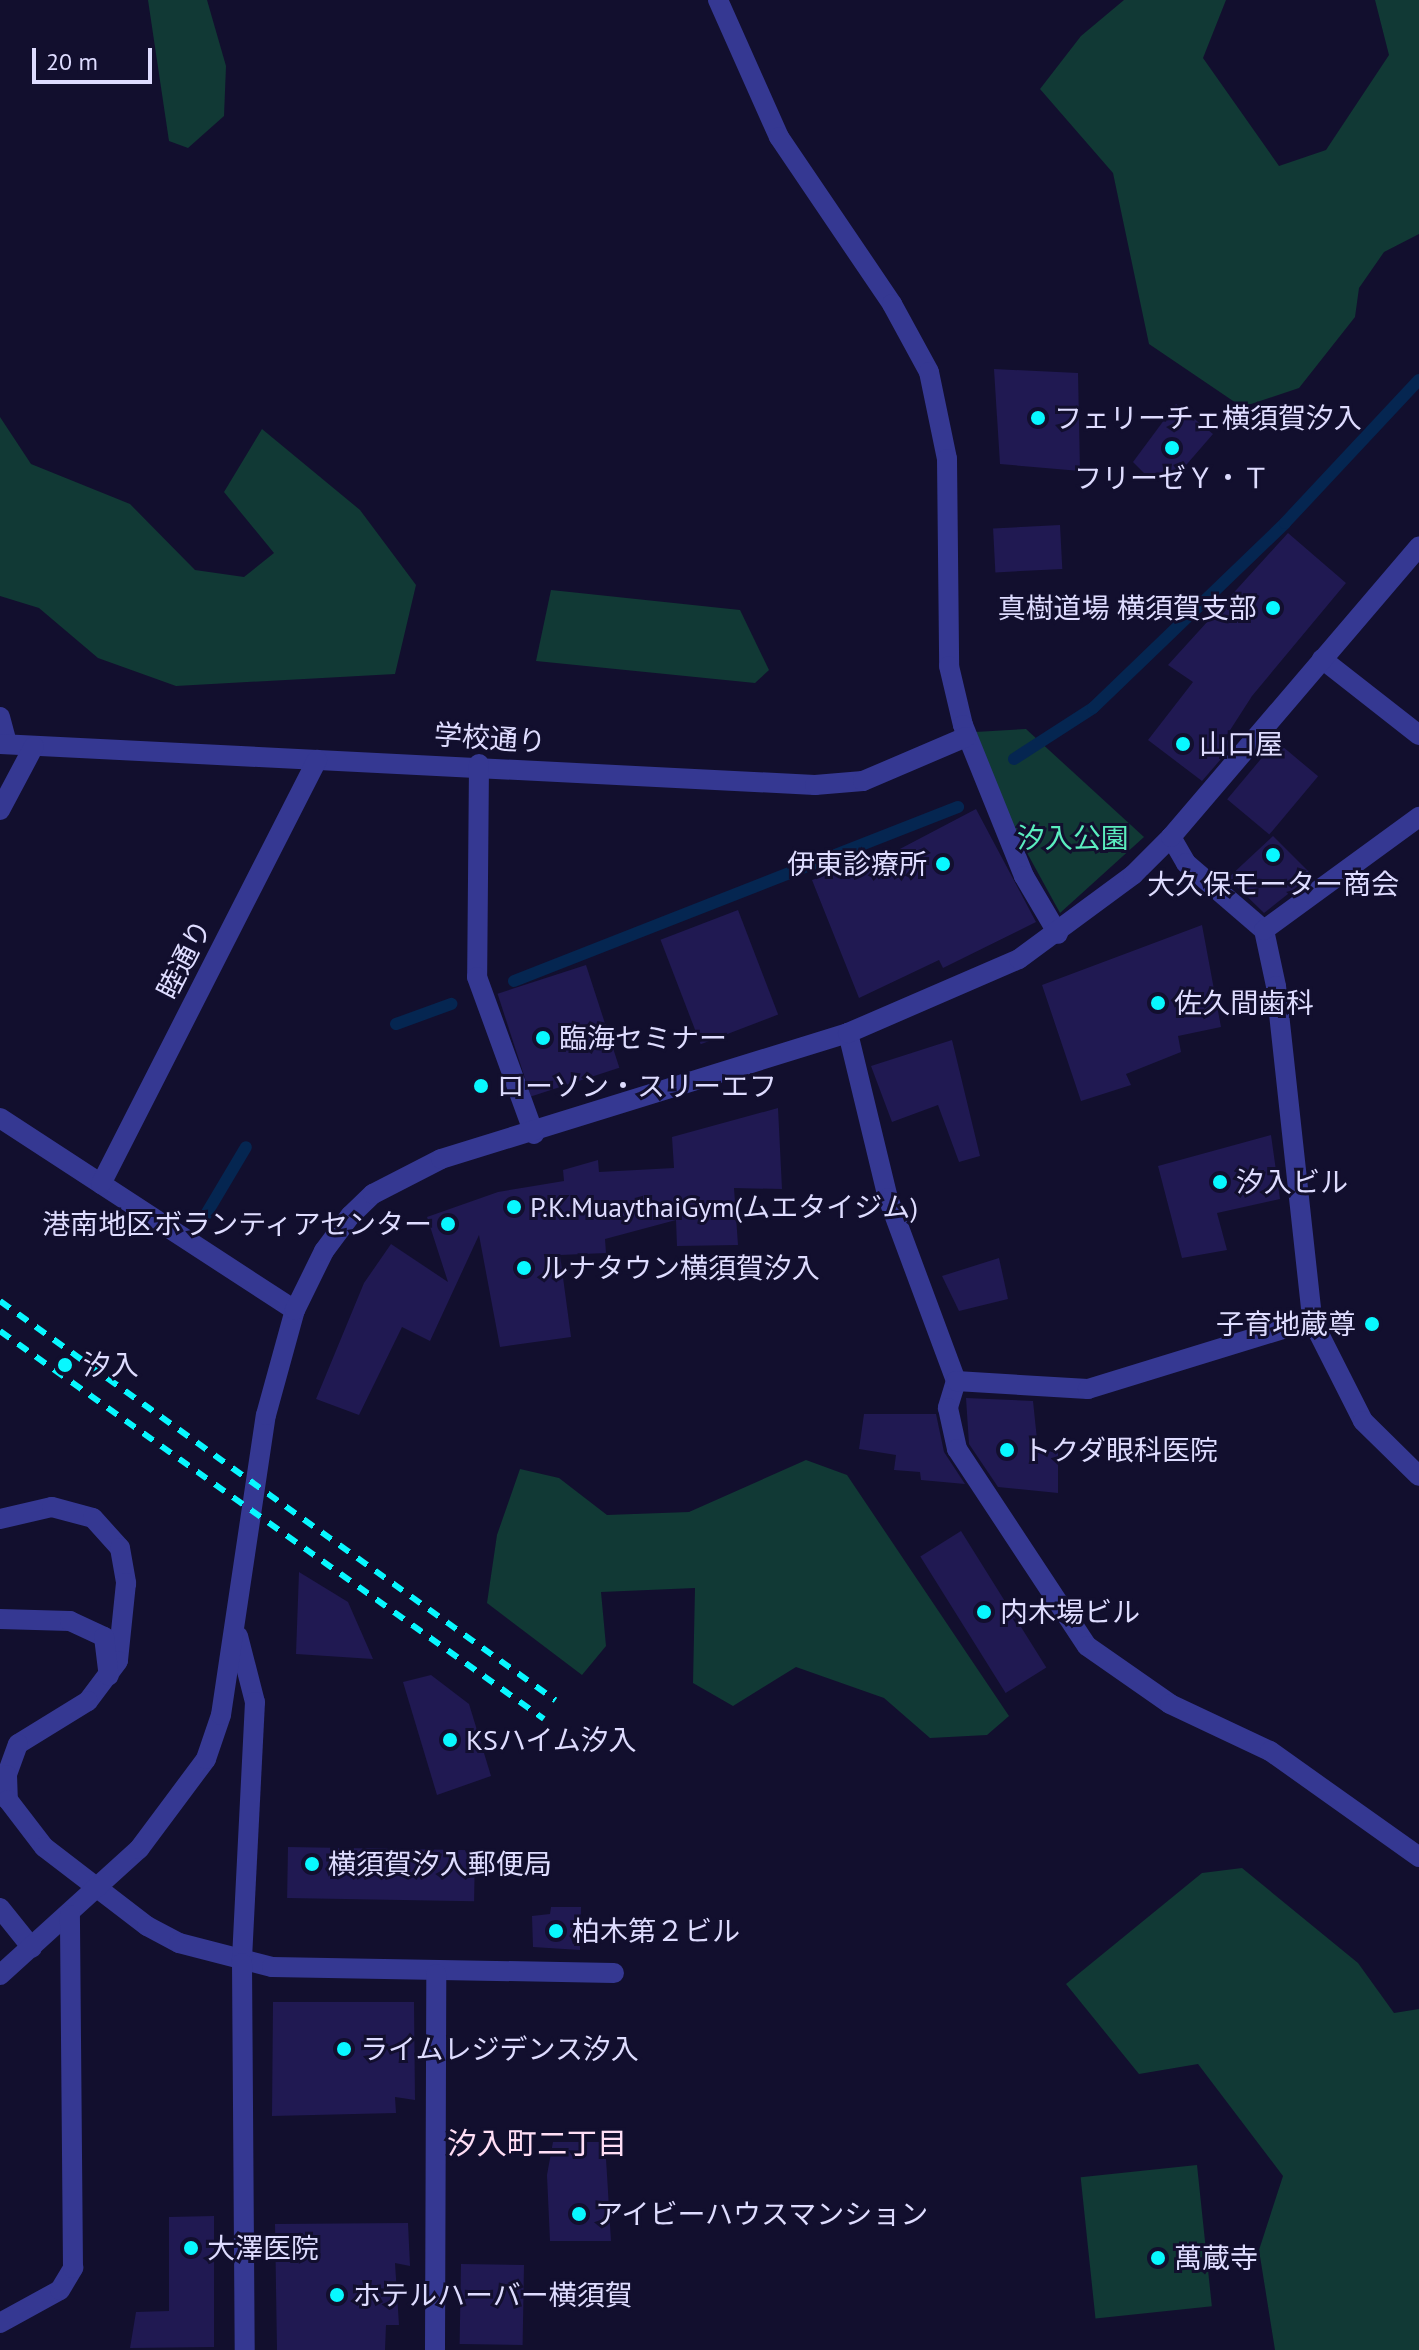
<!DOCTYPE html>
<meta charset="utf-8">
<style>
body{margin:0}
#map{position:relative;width:1419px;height:2350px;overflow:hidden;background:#120f2e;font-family:"PT Sans","Noto Sans JP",sans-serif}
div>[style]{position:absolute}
.green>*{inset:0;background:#113935;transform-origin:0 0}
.stream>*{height:12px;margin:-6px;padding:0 6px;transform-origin:6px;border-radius:6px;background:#052651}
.building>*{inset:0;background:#201952;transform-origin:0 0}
.minor>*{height:20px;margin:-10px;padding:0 10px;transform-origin:10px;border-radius:10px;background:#353892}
.rail>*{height:6px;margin-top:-3px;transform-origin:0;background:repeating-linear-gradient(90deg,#08f8ff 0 12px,transparent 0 22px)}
.dots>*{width:22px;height:22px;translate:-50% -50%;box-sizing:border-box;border:4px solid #120f2e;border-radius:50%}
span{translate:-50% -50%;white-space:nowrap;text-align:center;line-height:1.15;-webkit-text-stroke:6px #120f2e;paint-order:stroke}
.poi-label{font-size:28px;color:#dedcff}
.left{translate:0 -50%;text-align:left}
.right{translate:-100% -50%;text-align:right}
.street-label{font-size:28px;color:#dedcff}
.park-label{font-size:28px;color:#5aedbe}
.neighbourhood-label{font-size:30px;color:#ffdef5}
.scale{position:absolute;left:32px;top:48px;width:120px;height:36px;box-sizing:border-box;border:4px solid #dedcff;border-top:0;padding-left:10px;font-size:24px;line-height:28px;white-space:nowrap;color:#dedcff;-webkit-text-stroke:6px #120f2e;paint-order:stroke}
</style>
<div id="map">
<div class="green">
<div style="clip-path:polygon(148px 0,207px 0,226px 66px,224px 116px,188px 148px,169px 141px)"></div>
<div style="clip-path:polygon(1124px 0,1226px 0,1203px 58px,1279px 166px,1326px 150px,1389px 55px,1375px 0,1419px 0,1419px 234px,1384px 252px,1359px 288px,1355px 317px,1299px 388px,1242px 407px,1149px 344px,1113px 173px,1040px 89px,1081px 36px)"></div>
<div style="clip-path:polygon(0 417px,31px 464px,130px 504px,195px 570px,244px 577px,274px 553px,224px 492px,262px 429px,360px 510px,416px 585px,395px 674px,176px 686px,98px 658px,39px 608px,0 596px)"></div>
<div style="clip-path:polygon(551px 590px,740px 610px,769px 670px,755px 683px,536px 661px)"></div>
<div style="clip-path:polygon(1026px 729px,1144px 837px,1060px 913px,1015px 831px,975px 732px)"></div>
<div style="clip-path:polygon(806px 1460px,847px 1475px,1009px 1716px,987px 1735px,930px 1738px,884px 1698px,796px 1667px,733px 1706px,693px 1683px,695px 1588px,601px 1592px,606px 1646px,582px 1675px,487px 1603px,497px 1535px,520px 1469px,559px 1478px,607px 1515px,689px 1512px)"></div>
<div style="clip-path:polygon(1242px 1868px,1358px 1963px,1394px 2013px,1419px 2009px,1419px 2350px,1275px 2350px,1259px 2250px,1283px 2176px,1198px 2064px,1139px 2074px,1066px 1984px,1202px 1873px)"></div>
<div style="left:1197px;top:2165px;width:142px;height:117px;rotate:84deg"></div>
</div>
<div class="stream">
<div style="left:1014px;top:759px;width:94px;rotate:-32.8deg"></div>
<div style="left:1093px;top:708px;width:267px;rotate:-43.9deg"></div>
<div style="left:1285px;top:523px;width:196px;rotate:-46.9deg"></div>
<div style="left:514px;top:981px;width:477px;rotate:-21.4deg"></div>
<div style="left:396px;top:1024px;width:59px;rotate:-20deg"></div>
<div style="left:205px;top:1216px;width:80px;rotate:-59.3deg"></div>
</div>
<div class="building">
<div style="clip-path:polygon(994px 369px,1078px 373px,1080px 471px,1000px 464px)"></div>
<div style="clip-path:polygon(1176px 404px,1213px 434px,1174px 479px,1148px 477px,1133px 462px)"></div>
<div style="left:1060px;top:525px;width:44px;height:67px;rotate:87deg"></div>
<div style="clip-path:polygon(1288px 533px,1346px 583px,1252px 696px,1225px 738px,1233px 745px,1202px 781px,1148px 740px,1193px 682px,1168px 665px)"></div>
<div style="left:1276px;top:741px;width:55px;height:76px;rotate:40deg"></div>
<div style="clip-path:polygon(976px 809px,1036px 922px,943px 968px,939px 960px,859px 998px,812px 880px,896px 851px)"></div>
<div style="clip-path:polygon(1273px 836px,1312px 875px,1264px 913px,1228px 878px)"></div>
<div style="left:738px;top:910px;width:112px;height:83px;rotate:69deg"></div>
<div style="clip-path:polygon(1202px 925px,1221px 1027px,1178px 1036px,1181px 1052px,1126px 1074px,1131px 1085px,1081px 1101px,1042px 985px)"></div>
<div style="left:586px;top:965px;width:108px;height:93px;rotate:72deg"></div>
<div style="clip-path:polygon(952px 1040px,980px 1156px,959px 1162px,938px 1105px,892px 1122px,871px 1066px)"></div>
<div style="clip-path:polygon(778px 1108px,782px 1189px,734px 1188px,738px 1245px,677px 1246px,676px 1220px,605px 1239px,606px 1253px,560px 1255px,571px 1337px,500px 1347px,479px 1235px,430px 1341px,402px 1327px,359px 1415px,316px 1399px,364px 1283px,391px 1244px,448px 1282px,427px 1217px,498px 1192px,564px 1181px,563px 1170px,598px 1160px,599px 1172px,674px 1168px,672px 1137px)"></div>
<div style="clip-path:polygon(1271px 1135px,1280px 1199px,1217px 1213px,1227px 1250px,1182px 1258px,1158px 1166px)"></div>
<div style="clip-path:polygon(999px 1258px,1008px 1299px,959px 1311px,942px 1276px)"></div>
<div style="clip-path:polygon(966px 1398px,1033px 1401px,1038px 1449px,1058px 1453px,1058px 1493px,998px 1487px,969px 1444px)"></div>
<div style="clip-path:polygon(864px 1414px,936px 1414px,944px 1452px,965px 1484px,921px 1480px,920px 1472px,894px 1470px,896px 1455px,859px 1449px)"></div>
<div style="left:961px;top:1531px;width:161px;height:48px;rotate:58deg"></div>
<div style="clip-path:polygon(299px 1572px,348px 1602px,373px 1659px,296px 1654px)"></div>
<div style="clip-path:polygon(431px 1675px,469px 1704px,491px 1776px,437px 1795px,403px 1682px)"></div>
<div style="left:288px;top:1847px;width:187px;height:51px;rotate:1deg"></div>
<div style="clip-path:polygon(551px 1907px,581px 1907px,580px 1950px,533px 1947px,532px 1916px,550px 1914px)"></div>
<div style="clip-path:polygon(273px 2002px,414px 2002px,415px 2100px,395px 2097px,396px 2113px,272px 2116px)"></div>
<div style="clip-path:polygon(553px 2142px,605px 2142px,611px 2241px,550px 2241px,547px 2175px)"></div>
<div style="clip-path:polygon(214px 2216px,214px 2347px,130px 2348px,136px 2312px,169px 2311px,169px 2217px)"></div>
<div style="clip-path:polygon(408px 2223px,410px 2266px,395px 2263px,399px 2325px,386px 2325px,385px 2350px,277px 2350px,275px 2224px)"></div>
<div style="left:524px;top:2265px;width:80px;height:63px;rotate:91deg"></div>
</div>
<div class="minor">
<div style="left:718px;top:0;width:150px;rotate:66deg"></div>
<div style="left:779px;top:137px;width:202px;rotate:55.9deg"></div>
<div style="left:892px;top:304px;width:77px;rotate:61.4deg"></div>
<div style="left:929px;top:372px;width:89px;rotate:78.3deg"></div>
<div style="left:947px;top:459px;width:207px;rotate:89.4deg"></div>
<div style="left:949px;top:666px;width:61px;rotate:76.7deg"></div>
<div style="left:963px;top:725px;width:163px;rotate:68deg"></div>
<div style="left:1024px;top:876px;width:67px;rotate:59.6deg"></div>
<div style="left:1322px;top:659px;width:123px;rotate:38.1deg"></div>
<div style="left:0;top:717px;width:28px;rotate:75deg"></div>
<div style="left:0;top:744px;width:816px;rotate:2.88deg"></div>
<div style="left:815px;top:785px;width:48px;rotate:-4.8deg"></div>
<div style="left:863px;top:781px;width:112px;rotate:-23.1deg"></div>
<div style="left:479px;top:764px;width:213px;rotate:90.5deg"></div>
<div style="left:477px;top:977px;width:167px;rotate:70deg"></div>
<div style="left:0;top:810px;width:72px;rotate:-62deg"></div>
<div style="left:1171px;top:837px;width:30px;rotate:60deg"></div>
<div style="left:1186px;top:863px;width:103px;rotate:40.7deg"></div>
<div style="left:1264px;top:930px;width:57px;rotate:77.9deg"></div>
<div style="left:1276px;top:986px;width:336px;rotate:83.8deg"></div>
<div style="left:1312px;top:1320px;width:113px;rotate:63.2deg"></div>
<div style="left:1363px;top:1421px;width:78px;rotate:44.5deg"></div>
<div style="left:1264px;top:930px;width:192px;rotate:-36.1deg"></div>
<div style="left:848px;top:1033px;width:170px;rotate:76.4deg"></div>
<div style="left:888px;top:1198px;width:195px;rotate:69.6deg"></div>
<div style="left:956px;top:1381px;width:28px;rotate:107deg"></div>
<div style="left:948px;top:1408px;width:42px;rotate:77.6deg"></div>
<div style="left:957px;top:1449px;width:236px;rotate:56.6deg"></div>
<div style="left:1087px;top:1646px;width:101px;rotate:34.9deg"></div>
<div style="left:1170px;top:1704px;width:110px;rotate:25.2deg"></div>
<div style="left:1270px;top:1751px;width:183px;rotate:35.4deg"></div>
<div style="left:0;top:1118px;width:352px;rotate:33.1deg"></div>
<div style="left:101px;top:1184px;width:476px;rotate:-63deg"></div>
<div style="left:956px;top:1381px;width:132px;rotate:3.5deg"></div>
<div style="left:1088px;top:1389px;width:234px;rotate:-17.1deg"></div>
<div style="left:0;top:1519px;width:53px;rotate:-13deg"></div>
<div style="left:52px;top:1507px;width:42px;rotate:15deg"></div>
<div style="left:93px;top:1518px;width:40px;rotate:48deg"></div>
<div style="left:120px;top:1548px;width:36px;rotate:80deg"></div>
<div style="left:126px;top:1583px;width:78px;rotate:95.9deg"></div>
<div style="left:118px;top:1661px;width:50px;rotate:126.9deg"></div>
<div style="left:88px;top:1701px;width:82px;rotate:148.4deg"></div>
<div style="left:18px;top:1744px;width:33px;rotate:110deg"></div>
<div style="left:7px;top:1775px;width:25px;rotate:88deg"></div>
<div style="left:8px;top:1800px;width:59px;rotate:52.5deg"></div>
<div style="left:44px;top:1847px;width:130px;rotate:37.5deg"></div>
<div style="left:147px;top:1926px;width:36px;rotate:28deg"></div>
<div style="left:179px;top:1943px;width:96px;rotate:14.5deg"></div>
<div style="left:272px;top:1967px;width:342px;rotate:1deg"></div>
<div style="left:0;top:1619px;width:70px;rotate:1.6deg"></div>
<div style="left:70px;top:1621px;width:38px;rotate:25deg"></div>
<div style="left:104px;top:1637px;width:39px;rotate:83deg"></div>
<div style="left:238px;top:1636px;width:68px;rotate:75.6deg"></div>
<div style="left:255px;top:1702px;width:261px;rotate:92.9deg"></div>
<div style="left:242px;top:1963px;width:387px;rotate:89.6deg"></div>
<div style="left:0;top:1908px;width:51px;rotate:51.3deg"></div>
<div style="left:0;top:1975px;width:188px;rotate:-42.2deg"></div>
<div style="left:139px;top:1849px;width:112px;rotate:-53.3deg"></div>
<div style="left:206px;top:1759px;width:46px;rotate:-71.2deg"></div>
<div style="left:221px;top:1715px;width:303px;rotate:-81.5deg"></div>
<div style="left:266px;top:1415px;width:109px;rotate:-74.6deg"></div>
<div style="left:295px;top:1310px;width:66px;rotate:-63.8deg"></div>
<div style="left:324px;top:1251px;width:44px;rotate:-53.4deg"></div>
<div style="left:350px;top:1216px;width:32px;rotate:-44deg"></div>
<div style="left:373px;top:1194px;width:76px;rotate:-27.2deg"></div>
<div style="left:441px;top:1159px;width:426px;rotate:-17.2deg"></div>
<div style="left:848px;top:1033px;width:186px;rotate:-23.4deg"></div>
<div style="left:1019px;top:959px;width:142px;rotate:-36.4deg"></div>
<div style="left:1133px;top:875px;width:54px;rotate:-45deg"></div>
<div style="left:1171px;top:837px;width:382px;rotate:-49.5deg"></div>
<div style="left:0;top:2323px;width:68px;rotate:-28.8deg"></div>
<div style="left:60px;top:2290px;width:26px;rotate:-59deg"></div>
<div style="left:73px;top:2268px;width:353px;rotate:-90.5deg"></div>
<div style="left:435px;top:2350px;width:376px;rotate:-89.8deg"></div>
</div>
<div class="rail">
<div style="left:0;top:1301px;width:684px;rotate:35.71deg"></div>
<div style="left:0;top:1331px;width:668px;rotate:35.5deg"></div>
</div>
<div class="dots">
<div style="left:1038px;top:418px;background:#08f8ff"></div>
<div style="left:1172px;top:448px;background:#08f8ff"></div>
<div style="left:1273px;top:608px;background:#08f8ff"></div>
<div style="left:1183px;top:744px;background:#08f8ff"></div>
<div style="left:1273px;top:855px;background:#08f8ff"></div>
<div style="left:943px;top:864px;background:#08f8ff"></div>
<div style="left:1158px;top:1003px;background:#08f8ff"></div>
<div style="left:543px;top:1038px;background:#08f8ff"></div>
<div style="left:481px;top:1086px;background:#08f8ff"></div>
<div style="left:1220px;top:1182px;background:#08f8ff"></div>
<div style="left:514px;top:1207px;background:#08f8ff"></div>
<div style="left:448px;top:1224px;background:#08f8ff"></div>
<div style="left:524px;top:1268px;background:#08f8ff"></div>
<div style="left:1372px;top:1324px;background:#08f8ff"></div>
<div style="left:65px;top:1365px;background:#08f8ff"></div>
<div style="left:1007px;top:1450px;background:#08f8ff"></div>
<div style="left:984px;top:1612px;background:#08f8ff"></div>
<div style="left:450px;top:1740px;background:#08f8ff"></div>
<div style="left:312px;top:1864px;background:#08f8ff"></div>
<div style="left:556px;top:1931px;background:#08f8ff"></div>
<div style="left:344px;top:2049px;background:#08f8ff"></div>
<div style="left:579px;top:2214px;background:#08f8ff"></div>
<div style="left:191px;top:2248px;background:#08f8ff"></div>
<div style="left:1158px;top:2258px;background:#08f8ff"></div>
<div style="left:337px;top:2295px;background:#08f8ff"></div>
</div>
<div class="poi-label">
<span class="left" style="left:1054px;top:418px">フェリーチェ横須賀汐入</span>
<span style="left:1172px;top:478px">フリーゼＹ・Ｔ</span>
<span class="right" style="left:1257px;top:608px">真樹道場 横須賀支部</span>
<span class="left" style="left:1199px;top:744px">山口屋</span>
<span class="right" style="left:927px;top:864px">伊東診療所</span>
<span style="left:1273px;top:884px">大久保モーター商会</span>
<span class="left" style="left:1174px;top:1003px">佐久間歯科</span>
<span class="left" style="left:559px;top:1038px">臨海セミナー</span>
<span class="left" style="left:497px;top:1086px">ローソン・スリーエフ</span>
<span class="left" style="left:1236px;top:1182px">汐入ビル</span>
<span class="left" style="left:530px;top:1207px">P.K.MuaythaiGym(ムエタイジム)</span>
<span class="right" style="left:432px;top:1224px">港南地区ボランティアセンター</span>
<span class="left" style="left:540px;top:1268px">ルナタウン横須賀汐入</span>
<span class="right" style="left:1356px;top:1324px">子育地蔵尊</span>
<span class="left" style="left:83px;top:1365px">汐入</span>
<span class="left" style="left:1023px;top:1450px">トクダ眼科医院</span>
<span class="left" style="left:1000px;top:1612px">内木場ビル</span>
<span class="left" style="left:466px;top:1740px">KSハイム汐入</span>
<span class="left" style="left:328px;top:1864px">横須賀汐入郵便局</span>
<span class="left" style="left:572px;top:1931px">柏木第２ビル</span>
<span class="left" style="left:360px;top:2049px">ライムレジデンス汐入</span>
<span class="left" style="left:595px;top:2214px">アイビーハウスマンション</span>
<span class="left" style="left:207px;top:2248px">大澤医院</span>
<span class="left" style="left:1174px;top:2258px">萬蔵寺</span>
<span class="left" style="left:353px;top:2295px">ホテルハーバー横須賀</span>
</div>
<div class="street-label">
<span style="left:490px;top:738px;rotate:4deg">学校通り</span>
<span style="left:184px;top:959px;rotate:-63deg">睦通り</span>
</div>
<div class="park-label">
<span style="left:1073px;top:838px">汐入公園</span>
</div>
<div class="neighbourhood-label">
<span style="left:537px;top:2143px">汐入町二丁目</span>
</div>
<div class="scale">20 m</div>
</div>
